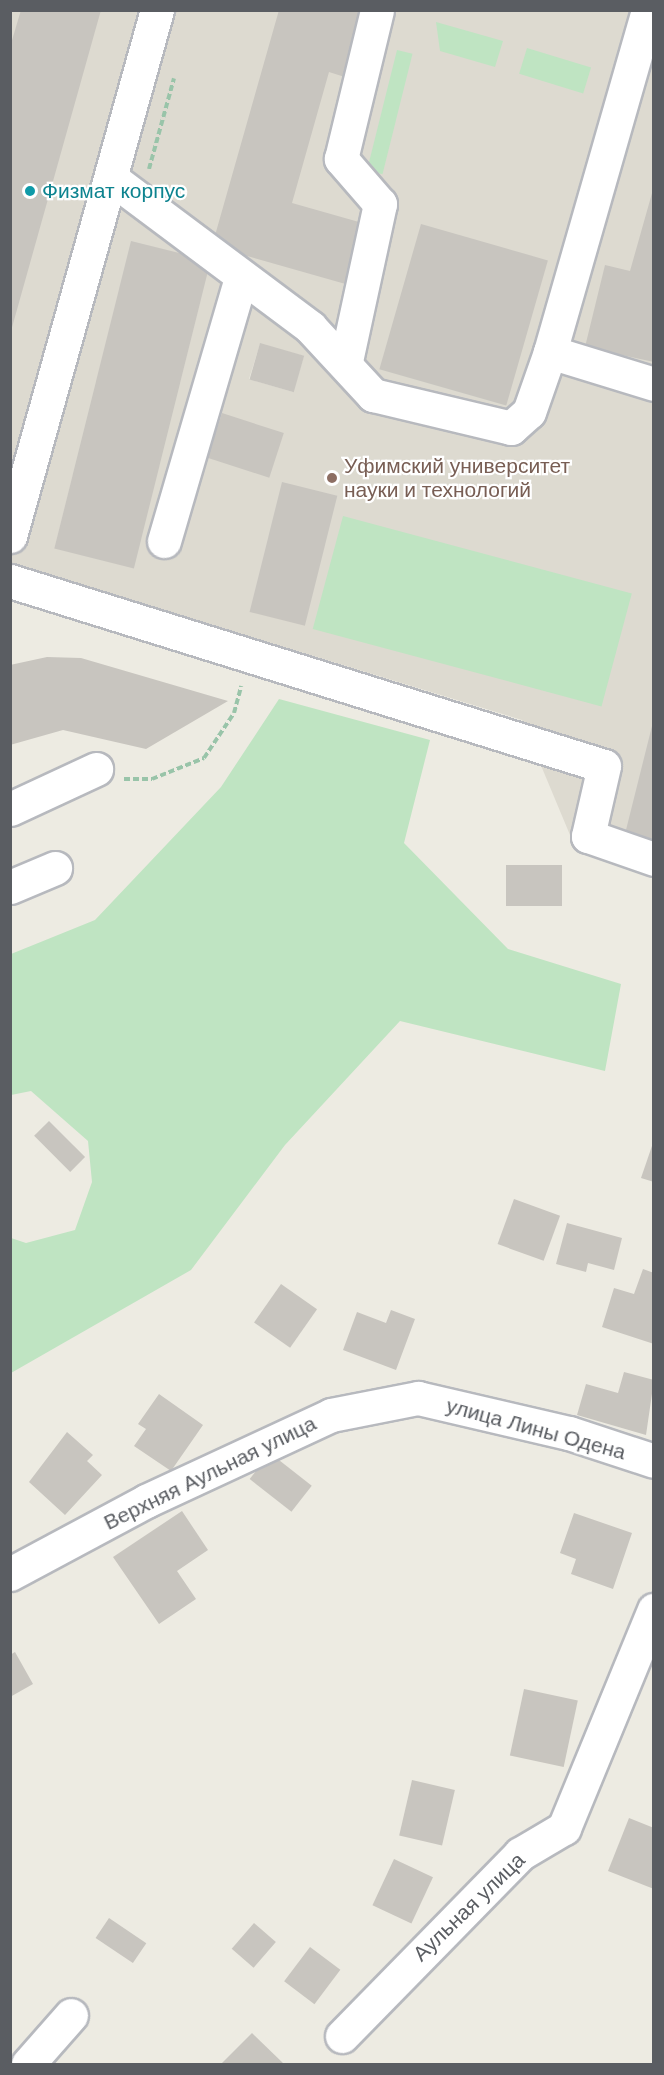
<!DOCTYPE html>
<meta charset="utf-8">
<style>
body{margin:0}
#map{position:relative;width:664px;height:2075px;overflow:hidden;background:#edebe2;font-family:Helvetica,sans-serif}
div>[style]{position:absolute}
.education>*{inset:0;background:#dddad0}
.green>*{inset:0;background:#bfe4c2;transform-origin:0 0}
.building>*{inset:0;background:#c8c5bf;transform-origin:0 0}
.path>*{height:4px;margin-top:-2px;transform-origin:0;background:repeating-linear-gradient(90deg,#99c4a9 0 6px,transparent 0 9px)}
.roads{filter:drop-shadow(2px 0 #b7b9be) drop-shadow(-2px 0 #b7b9be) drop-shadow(0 2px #b7b9be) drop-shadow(0 -2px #b7b9be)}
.minor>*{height:33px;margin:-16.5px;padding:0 16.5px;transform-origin:16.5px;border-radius:16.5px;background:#fff}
.dots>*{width:16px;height:16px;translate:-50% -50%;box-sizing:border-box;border:3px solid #fff;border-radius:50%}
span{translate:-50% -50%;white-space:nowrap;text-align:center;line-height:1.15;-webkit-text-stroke:4.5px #fff;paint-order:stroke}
.culture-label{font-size:21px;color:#0d838f}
.left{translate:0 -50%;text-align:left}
.education-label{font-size:21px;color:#785e54}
.street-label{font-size:21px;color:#5a5d62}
.frame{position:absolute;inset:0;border:12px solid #5a5d62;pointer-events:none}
</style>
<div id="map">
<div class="education">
<div style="clip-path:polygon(evenodd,10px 11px,653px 11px,653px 872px,575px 847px,522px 720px,11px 563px,10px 11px,260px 344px,304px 356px,293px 392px,249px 379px,260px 344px)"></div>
</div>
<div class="green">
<div style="clip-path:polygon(436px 22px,503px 41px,495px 67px,440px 51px)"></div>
<div style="left:527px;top:48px;width:67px;height:27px;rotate:17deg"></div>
<div style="left:397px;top:50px;width:16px;height:124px;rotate:14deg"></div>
<div style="left:343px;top:516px;width:299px;height:117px;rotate:15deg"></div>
<div style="clip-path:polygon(279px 699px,430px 740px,404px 843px,508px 949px,621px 984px,605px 1071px,400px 1021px,285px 1145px,191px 1270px,11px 1373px,11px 1238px,26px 1243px,75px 1230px,92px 1182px,88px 1141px,31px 1091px,11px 1095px,11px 954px,95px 920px,221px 787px)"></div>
</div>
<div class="building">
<div style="clip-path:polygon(21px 10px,101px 10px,11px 331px,10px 47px)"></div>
<div style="clip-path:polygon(279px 10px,367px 10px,348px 78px,329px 72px,292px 203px,366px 224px,349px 285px,212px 246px)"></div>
<div style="clip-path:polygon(654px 186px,654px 362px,585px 347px,605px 265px,630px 271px)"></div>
<div style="left:421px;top:224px;width:132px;height:151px;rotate:16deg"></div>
<div style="left:131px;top:241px;width:82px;height:317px;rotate:14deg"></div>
<div style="left:260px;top:343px;width:46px;height:38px;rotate:16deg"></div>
<div style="left:222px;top:413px;width:65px;height:47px;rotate:18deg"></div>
<div style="left:282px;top:482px;width:57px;height:134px;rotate:14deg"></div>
<div style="clip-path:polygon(47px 657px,81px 658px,228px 701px,146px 749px,63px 730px,10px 745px,10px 665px)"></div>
<div style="clip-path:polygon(653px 722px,654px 722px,654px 850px,623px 842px)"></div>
<div style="left:506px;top:865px;width:56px;height:41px"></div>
<div style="left:49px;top:1121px;width:51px;height:21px;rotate:45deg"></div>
<div style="clip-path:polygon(654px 1140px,654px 1182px,641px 1178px)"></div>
<div style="left:514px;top:1199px;width:49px;height:48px;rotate:20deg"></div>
<div style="clip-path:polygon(567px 1223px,622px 1238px,614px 1270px,588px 1263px,586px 1272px,556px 1264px)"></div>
<div style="clip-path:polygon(643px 1269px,654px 1273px,654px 1344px,602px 1327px,614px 1288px,634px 1294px)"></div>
<div style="left:281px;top:1284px;width:44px;height:47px;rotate:35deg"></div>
<div style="clip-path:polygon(391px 1310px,415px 1319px,396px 1370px,343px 1350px,357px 1312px,386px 1323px)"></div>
<div style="clip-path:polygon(624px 1372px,654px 1380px,646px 1435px,577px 1415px,586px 1384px,618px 1393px)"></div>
<div style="clip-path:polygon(159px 1394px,203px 1425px,171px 1471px,134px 1446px,146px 1429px,138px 1424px)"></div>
<div style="clip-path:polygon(67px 1432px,93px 1455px,87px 1461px,102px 1475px,65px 1515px,29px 1482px)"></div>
<div style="left:270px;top:1453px;width:53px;height:33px;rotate:38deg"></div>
<div style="clip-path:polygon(182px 1511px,208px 1550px,177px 1571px,196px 1599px,159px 1624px,113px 1557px)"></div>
<div style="clip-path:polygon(574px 1513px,632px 1533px,613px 1589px,571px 1574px,576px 1559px,560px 1553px)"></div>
<div style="clip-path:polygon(15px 1652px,33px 1684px,10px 1697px,10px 1655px)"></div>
<div style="left:524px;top:1689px;width:55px;height:68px;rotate:12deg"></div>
<div style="left:412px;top:1780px;width:44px;height:57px;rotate:13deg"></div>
<div style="clip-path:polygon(629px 1818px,654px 1828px,654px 1889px,608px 1871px)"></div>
<div style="left:394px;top:1859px;width:43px;height:51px;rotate:25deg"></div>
<div style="left:109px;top:1918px;width:45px;height:24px;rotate:34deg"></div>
<div style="left:254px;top:1923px;width:29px;height:34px;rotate:41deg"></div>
<div style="left:310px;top:1947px;width:38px;height:43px;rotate:37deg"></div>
<div style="clip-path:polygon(252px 2033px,284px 2064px,221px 2064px)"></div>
</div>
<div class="path">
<div style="left:149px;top:169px;width:94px;rotate:-74.6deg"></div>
<div style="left:124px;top:779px;width:28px"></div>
<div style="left:152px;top:779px;width:56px;rotate:-22deg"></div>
<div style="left:204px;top:758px;width:54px;rotate:-56.3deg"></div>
<div style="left:234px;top:713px;width:28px;rotate:-75deg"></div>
</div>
<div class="roads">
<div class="minor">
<div style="left:111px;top:178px;width:249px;rotate:36.8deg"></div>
<div style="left:310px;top:327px;width:93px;rotate:47.2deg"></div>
<div style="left:373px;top:395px;width:142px;rotate:13.4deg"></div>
<div style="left:511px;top:428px;width:24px;rotate:-42deg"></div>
<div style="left:529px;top:412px;width:64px;rotate:-70.7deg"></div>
<div style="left:550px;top:352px;width:109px;rotate:17.1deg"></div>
<div style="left:550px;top:352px;width:356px;rotate:-74deg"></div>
<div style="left:346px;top:361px;width:161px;rotate:-77.8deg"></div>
<div style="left:380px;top:204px;width:60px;rotate:-130.9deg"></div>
<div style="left:341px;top:159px;width:153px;rotate:-76.4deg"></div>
<div style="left:10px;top:536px;width:546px;rotate:-74.39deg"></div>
<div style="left:164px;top:541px;width:274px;rotate:-73.7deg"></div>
<div style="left:10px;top:581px;width:622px;rotate:17.3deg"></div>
<div style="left:604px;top:766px;width:72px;rotate:102.9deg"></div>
<div style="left:588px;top:836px;width:70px;rotate:19.2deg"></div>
<div style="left:10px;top:809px;width:95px;rotate:-24.9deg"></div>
<div style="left:10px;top:887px;width:49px;rotate:-22.9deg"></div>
<div style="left:10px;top:1574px;width:154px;rotate:-28.2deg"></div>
<div style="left:146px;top:1501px;width:204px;rotate:-24.9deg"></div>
<div style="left:331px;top:1415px;width:89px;rotate:-11.1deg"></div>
<div style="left:418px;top:1398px;width:155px;rotate:13.1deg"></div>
<div style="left:569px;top:1433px;width:89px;rotate:18.2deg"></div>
<div style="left:342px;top:2036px;width:255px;rotate:-45.6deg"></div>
<div style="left:520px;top:1854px;width:51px;rotate:-30.6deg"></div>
<div style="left:564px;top:1828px;width:236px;rotate:-67.6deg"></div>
<div style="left:28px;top:2064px;width:65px;rotate:-48.7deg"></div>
</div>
</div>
<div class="dots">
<div style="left:30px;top:191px;background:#0f9aa8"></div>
<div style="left:332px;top:478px;background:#8d6e63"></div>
</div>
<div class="culture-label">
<span class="left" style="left:42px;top:191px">Физмат корпус</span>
</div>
<div class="education-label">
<span class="left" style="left:344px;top:478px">Уфимский университет<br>науки и технологий</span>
</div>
<div class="street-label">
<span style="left:536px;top:1429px;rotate:15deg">улица Лины Одена</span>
<span style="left:210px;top:1473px;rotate:-26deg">Верхняя Аульная улица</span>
<span style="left:469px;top:1907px;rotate:-44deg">Аульная улица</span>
</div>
<div class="frame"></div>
</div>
